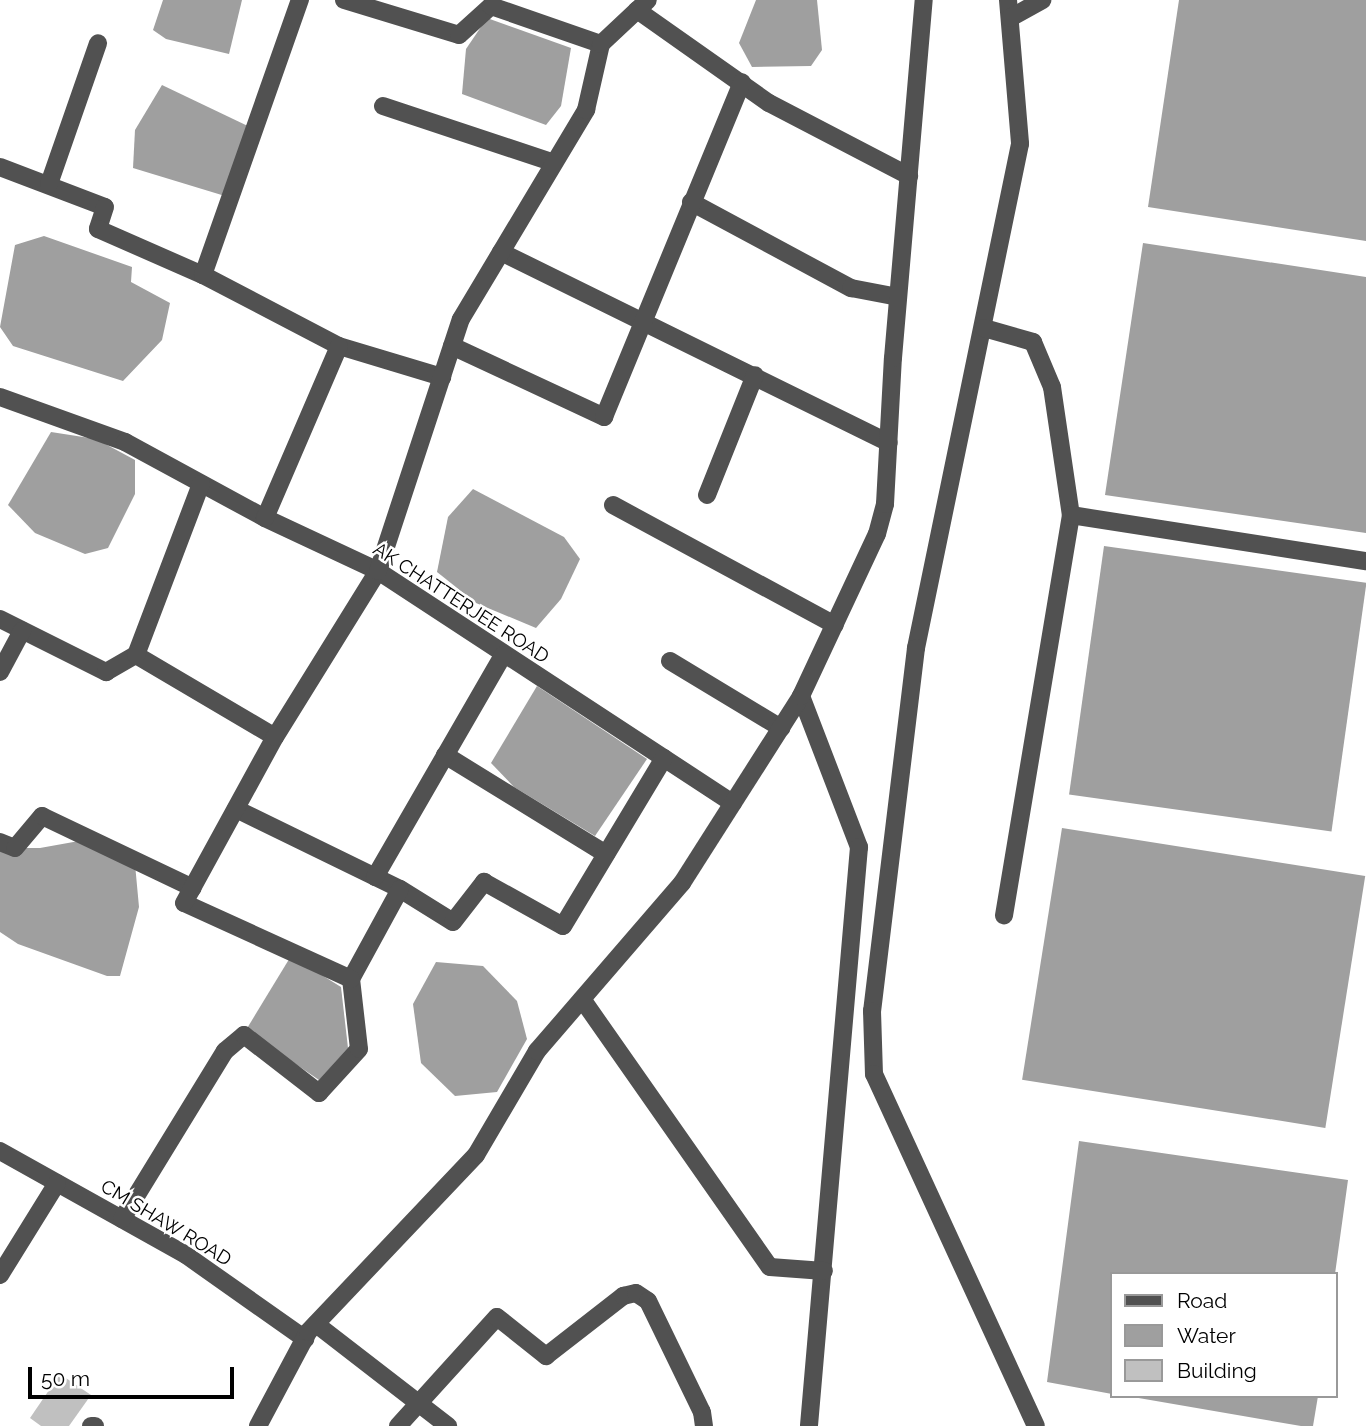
<!DOCTYPE html>
<style>
body{margin:0}
#map{position:relative;width:1366px;height:1426px;overflow:hidden;background:#fff;font-family:Raleway,sans-serif}
div>[style]{position:absolute}
.water>*{inset:0;background:#9f9f9f;transform-origin:0 0}
.building>*{inset:0;background:#c0c0c0}
.minor>*{height:18px;margin:-9px;padding:0 9px;transform-origin:9px;border-radius:9px;background:#515151}
span{translate:-50% -50%;white-space:nowrap;text-align:center;line-height:1.15;-webkit-text-stroke:5px #fff;paint-order:stroke}
.street-label{font-size:19px;color:#000}
.legend{position:absolute;left:1110px;top:1272px;width:228px;height:126px;box-sizing:border-box;background:#fff;border:2px solid #999;margin:0;padding:9px 12px;list-style:none;font-size:21px;color:#000}
.legend li{display:flex;align-items:center;gap:14px;height:35px}
.legend b{width:35px;border:2px solid #999}
.scale{position:absolute;left:28px;top:1367px;width:206px;height:32px;box-sizing:border-box;border:4px solid #000;border-top:0;padding-left:9px;font-size:21px;line-height:24px;white-space:nowrap;color:#000;-webkit-text-stroke:5px #fff;paint-order:stroke}
</style>
<div id="map">
<div class="water">
<div style="clip-path:polygon(163px 0,242px 0,229px 54px,166px 39px,153px 30px)"></div>
<div style="clip-path:polygon(756px 0,817px 0,822px 50px,811px 66px,752px 67px,739px 43px)"></div>
<div style="clip-path:polygon(1179px 0,1366px 0,1366px 241px,1148px 207px)"></div>
<div style="clip-path:polygon(487px 18px,571px 48px,561px 106px,546px 125px,462px 94px,466px 49px)"></div>
<div style="clip-path:polygon(162px 85px,252px 128px,225px 196px,133px 168px,135px 130px)"></div>
<div style="clip-path:polygon(44px 236px,132px 267px,131px 282px,170px 303px,162px 340px,123px 381px,13px 346px,0 327px,15px 245px)"></div>
<div style="clip-path:polygon(1143px 243px,1366px 277px,1366px 533px,1105px 495px)"></div>
<div style="clip-path:polygon(51px 432px,96px 439px,135px 460px,135px 494px,108px 548px,85px 554px,35px 533px,8px 505px)"></div>
<div style="clip-path:polygon(473px 489px,564px 537px,580px 559px,561px 599px,536px 628px,476px 603px,437px 572px,448px 517px)"></div>
<div style="left:1104px;top:546px;width:265px;height:251px;rotate:8deg"></div>
<div style="clip-path:polygon(537px 686px,647px 759px,595px 836px,514px 787px,491px 763px)"></div>
<div style="left:1062px;top:828px;width:307px;height:255px;rotate:9deg"></div>
<div style="clip-path:polygon(79px 841px,135px 864px,139px 907px,120px 976px,107px 976px,18px 944px,0 932px,0 848px,40px 848px)"></div>
<div style="clip-path:polygon(291px 956px,341px 987px,348px 1048px,319px 1080px,246px 1030px)"></div>
<div style="clip-path:polygon(436px 962px,483px 966px,517px 1001px,527px 1039px,497px 1092px,455px 1096px,421px 1063px,413px 1004px)"></div>
<div style="clip-path:polygon(1079px 1141px,1348px 1180px,1335px 1274px,1112px 1274px,1112px 1394px,1047px 1382px)"></div>
<div style="clip-path:polygon(1127px 1396px,1318px 1396px,1313px 1426px,1301px 1426px)"></div>
</div>
<div class="building">
<div style="clip-path:polygon(60px 1374px,91px 1395px,69px 1426px,41px 1426px,30px 1418px)"></div>
</div>
<div class="minor">
<div style="left:344px;top:0;width:120px;rotate:16.9deg"></div>
<div style="left:459px;top:35px;width:43px;rotate:-42.2deg"></div>
<div style="left:491px;top:6px;width:116px;rotate:19.1deg"></div>
<div style="left:1008px;top:0;width:144px;rotate:85.2deg"></div>
<div style="left:1020px;top:144px;width:515px;rotate:101.66deg"></div>
<div style="left:916px;top:648px;width:366px;rotate:96.9deg"></div>
<div style="left:872px;top:1011px;width:63px;rotate:88.2deg"></div>
<div style="left:874px;top:1074px;width:387px;rotate:65.3deg"></div>
<div style="left:637px;top:10px;width:161px;rotate:35.2deg"></div>
<div style="left:769px;top:103px;width:158px;rotate:27.5deg"></div>
<div style="left:1010px;top:18px;width:37px;rotate:-29deg"></div>
<div style="left:383px;top:106px;width:180px;rotate:18.4deg"></div>
<div style="left:0;top:167px;width:112px;rotate:20.9deg"></div>
<div style="left:105px;top:207px;width:23px;rotate:108deg"></div>
<div style="left:98px;top:229px;width:115px;rotate:23.7deg"></div>
<div style="left:203px;top:275px;width:153px;rotate:27.6deg"></div>
<div style="left:339px;top:346px;width:108px;rotate:16.8deg"></div>
<div style="left:49px;top:184px;width:149px;rotate:-70.8deg"></div>
<div style="left:691px;top:202px;width:182px;rotate:28.3deg"></div>
<div style="left:851px;top:288px;width:48px;rotate:10.8deg"></div>
<div style="left:501px;top:252px;width:432px;rotate:26.2deg"></div>
<div style="left:203px;top:275px;width:292px;rotate:-70.6deg"></div>
<div style="left:984px;top:328px;width:51px;rotate:15.9deg"></div>
<div style="left:1033px;top:342px;width:49px;rotate:67.1deg"></div>
<div style="left:1052px;top:387px;width:129px;rotate:81.6deg"></div>
<div style="left:1071px;top:515px;width:406px;rotate:99.5deg"></div>
<div style="left:452px;top:346px;width:168px;rotate:25deg"></div>
<div style="left:604px;top:417px;width:362px;rotate:-67.6deg"></div>
<div style="left:0;top:397px;width:133px;rotate:19.8deg"></div>
<div style="left:125px;top:442px;width:159px;rotate:28.5deg"></div>
<div style="left:265px;top:518px;width:125px;rotate:25.1deg"></div>
<div style="left:378px;top:571px;width:424px;rotate:33.2deg"></div>
<div style="left:707px;top:495px;width:129px;rotate:-68.2deg"></div>
<div style="left:613px;top:505px;width:252px;rotate:28.4deg"></div>
<div style="left:1071px;top:515px;width:299px;rotate:8.9deg"></div>
<div style="left:265px;top:518px;width:187px;rotate:-66.7deg"></div>
<div style="left:0;top:619px;width:119px;rotate:26.6deg"></div>
<div style="left:106px;top:672px;width:34px;rotate:-30deg"></div>
<div style="left:136px;top:655px;width:161px;rotate:30.5deg"></div>
<div style="left:136px;top:655px;width:183px;rotate:-69.2deg"></div>
<div style="left:670px;top:661px;width:130px;rotate:31.1deg"></div>
<div style="left:0;top:672px;width:47px;rotate:-61.8deg"></div>
<div style="left:801px;top:696px;width:162px;rotate:69deg"></div>
<div style="left:859px;top:847px;width:581px;rotate:94.94deg"></div>
<div style="left:445px;top:755px;width:189px;rotate:31.6deg"></div>
<div style="left:236px;top:809px;width:182px;rotate:26deg"></div>
<div style="left:400px;top:889px;width:62px;rotate:31.9deg"></div>
<div style="left:453px;top:922px;width:51px;rotate:-52.2deg"></div>
<div style="left:484px;top:882px;width:90px;rotate:29.1deg"></div>
<div style="left:563px;top:926px;width:196px;rotate:-59deg"></div>
<div style="left:0;top:842px;width:16px;rotate:22deg"></div>
<div style="left:15px;top:848px;width:42px;rotate:-49.8deg"></div>
<div style="left:42px;top:816px;width:167px;rotate:25.5deg"></div>
<div style="left:375px;top:877px;width:256px;rotate:-60deg"></div>
<div style="left:351px;top:979px;width:102px;rotate:-61.4deg"></div>
<div style="left:582px;top:999px;width:327px;rotate:55deg"></div>
<div style="left:770px;top:1267px;width:54px;rotate:4.2deg"></div>
<div style="left:0;top:1151px;width:213px;rotate:29.2deg"></div>
<div style="left:186px;top:1255px;width:146px;rotate:35.2deg"></div>
<div style="left:122px;top:1219px;width:197px;rotate:-58.5deg"></div>
<div style="left:225px;top:1051px;width:25px;rotate:-40deg"></div>
<div style="left:244px;top:1035px;width:95px;rotate:37.7deg"></div>
<div style="left:319px;top:1093px;width:59px;rotate:-47.7deg"></div>
<div style="left:359px;top:1049px;width:70px;rotate:-96.5deg"></div>
<div style="left:351px;top:979px;width:183px;rotate:-155.5deg"></div>
<div style="left:184px;top:903px;width:189px;rotate:-61.3deg"></div>
<div style="left:275px;top:737px;width:195px;rotate:-58.2deg"></div>
<div style="left:378px;top:571px;width:265px;rotate:-71.8deg"></div>
<div style="left:461px;top:319px;width:244px;rotate:-59.1deg"></div>
<div style="left:586px;top:110px;width:68px;rotate:-77.2deg"></div>
<div style="left:601px;top:44px;width:64px;rotate:-43.1deg"></div>
<div style="left:0;top:1275px;width:108px;rotate:-58.2deg"></div>
<div style="left:316px;top:1324px;width:167px;rotate:37.7deg"></div>
<div style="left:91px;top:1426px;width:4px"></div>
<div style="left:258px;top:1426px;width:106px;rotate:-62deg"></div>
<div style="left:308px;top:1332px;width:244px;rotate:-46.5deg"></div>
<div style="left:476px;top:1155px;width:121px;rotate:-59.6deg"></div>
<div style="left:537px;top:1051px;width:222px;rotate:-49.2deg"></div>
<div style="left:682px;top:883px;width:222px;rotate:-57.5deg"></div>
<div style="left:801px;top:696px;width:179px;rotate:-64.9deg"></div>
<div style="left:877px;top:534px;width:31px;rotate:-75deg"></div>
<div style="left:885px;top:504px;width:146px;rotate:-86.9deg"></div>
<div style="left:893px;top:358px;width:359px;rotate:-85.1deg"></div>
<div style="left:398px;top:1426px;width:147px;rotate:-47.8deg"></div>
<div style="left:497px;top:1317px;width:63px;rotate:38.5deg"></div>
<div style="left:546px;top:1356px;width:98px;rotate:-37.9deg"></div>
<div style="left:623px;top:1296px;width:13px;rotate:-13deg"></div>
<div style="left:636px;top:1293px;width:14px;rotate:34deg"></div>
<div style="left:648px;top:1301px;width:123px;rotate:64.1deg"></div>
<div style="left:702px;top:1412px;width:14px;rotate:82deg"></div>
</div>
<div class="street-label">
<span style="left:461px;top:603px;rotate:33deg">AK CHATTERJEE ROAD</span>
<span style="left:166px;top:1223px;rotate:31deg">CM SHAW ROAD</span>
</div>
<ul class="legend">
<li><b style="height:9px;background:#515151"></b>Road</li>
<li><b style="height:19px;background:#9f9f9f"></b>Water</li>
<li><b style="height:19px;background:#c0c0c0"></b>Building</li>
</ul>
<div class="scale">50 m</div>
</div>
